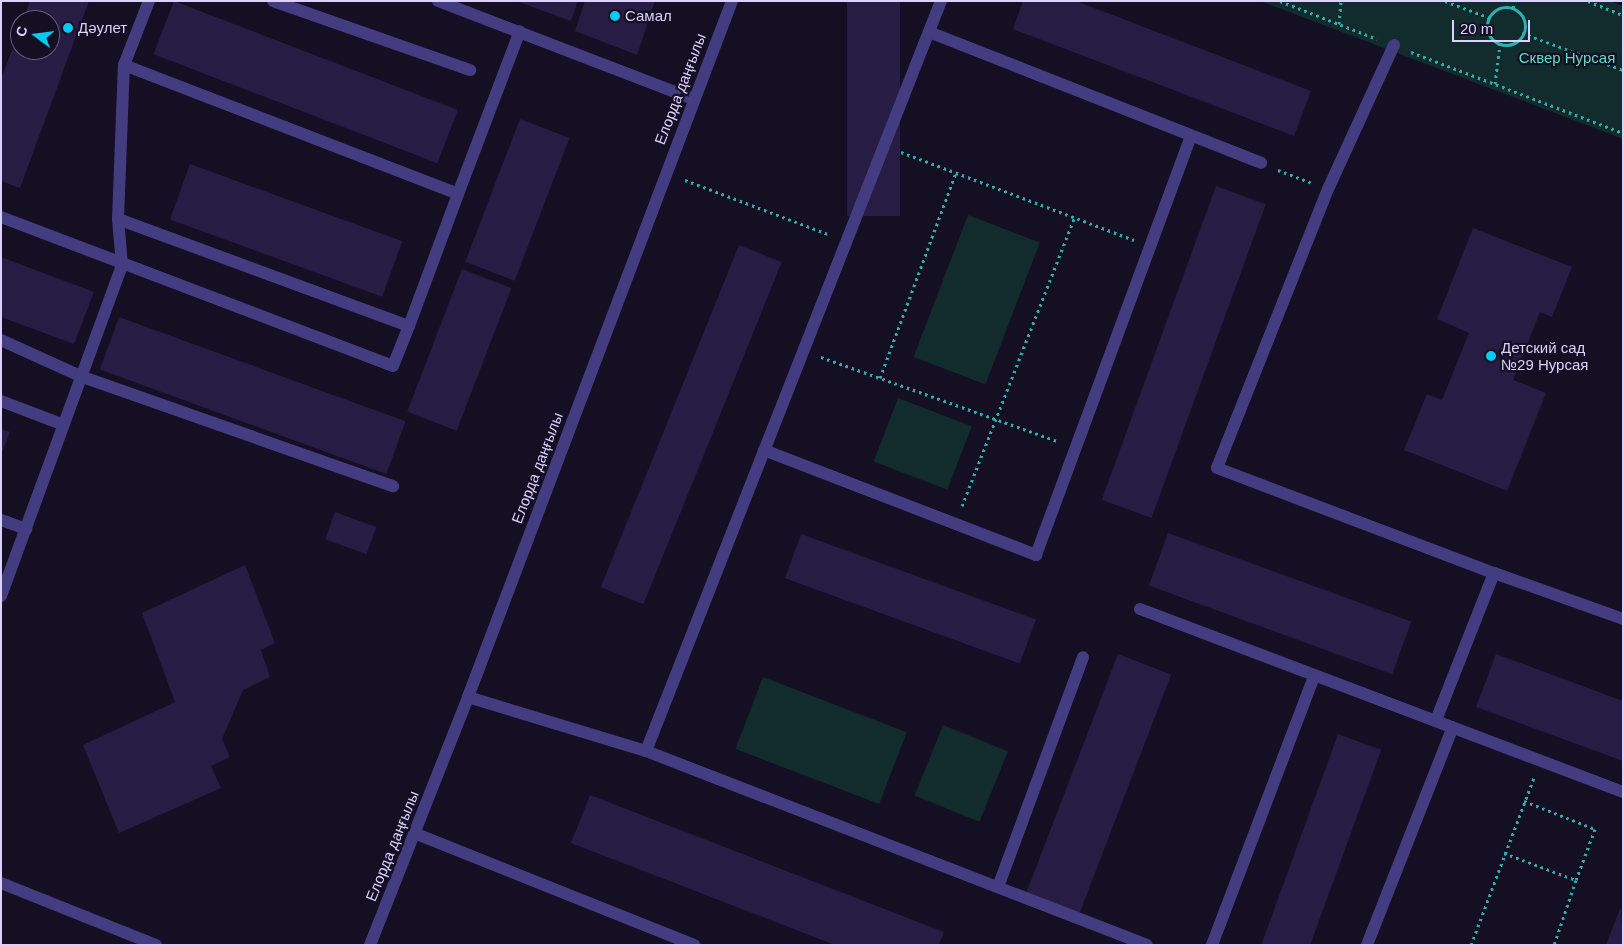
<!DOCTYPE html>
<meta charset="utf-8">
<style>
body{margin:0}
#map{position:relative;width:1624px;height:946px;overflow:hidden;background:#140f23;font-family:Arial,sans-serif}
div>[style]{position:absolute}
.green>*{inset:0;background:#122b2c;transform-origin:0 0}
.building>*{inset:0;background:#271c43;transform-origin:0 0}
.path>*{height:3px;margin-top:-1.5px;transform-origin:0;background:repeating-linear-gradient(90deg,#33aeb0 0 2.5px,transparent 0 6.5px)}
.path>.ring{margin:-1.5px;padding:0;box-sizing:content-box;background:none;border:3px solid #33aeb0;border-radius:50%}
.minor>*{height:12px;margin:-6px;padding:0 6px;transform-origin:6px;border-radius:6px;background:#443c80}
.dots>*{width:14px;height:14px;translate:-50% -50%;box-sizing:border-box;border:2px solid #140f23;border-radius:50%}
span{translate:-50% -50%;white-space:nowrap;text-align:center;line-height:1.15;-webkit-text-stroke:4.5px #140f23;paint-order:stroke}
.poi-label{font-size:15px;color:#dad2fd}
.left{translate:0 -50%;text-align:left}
.park-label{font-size:15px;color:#61dbc6}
.street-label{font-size:15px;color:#dad2fd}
.frame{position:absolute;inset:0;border:2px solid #dad2fd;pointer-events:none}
.north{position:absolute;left:10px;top:10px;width:50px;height:50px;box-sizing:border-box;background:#140f23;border:1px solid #635d7a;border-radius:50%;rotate:285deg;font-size:14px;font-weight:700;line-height:20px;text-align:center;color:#dad2fd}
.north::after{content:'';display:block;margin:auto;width:18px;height:22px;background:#09c9f2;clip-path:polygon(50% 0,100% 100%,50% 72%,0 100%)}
.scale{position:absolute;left:1452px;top:20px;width:78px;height:22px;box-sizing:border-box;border:2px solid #dad2fd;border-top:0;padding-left:6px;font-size:15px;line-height:18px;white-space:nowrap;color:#dad2fd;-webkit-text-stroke:4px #140f23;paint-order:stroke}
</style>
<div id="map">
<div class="green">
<div style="clip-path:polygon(1260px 1px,1611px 1px,1623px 6px,1623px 139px)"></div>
<div style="left:968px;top:215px;width:77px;height:152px;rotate:21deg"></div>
<div style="left:898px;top:398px;width:79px;height:68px;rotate:21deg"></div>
<div style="left:763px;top:677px;width:154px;height:77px;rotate:21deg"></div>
<div style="left:943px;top:725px;width:70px;height:76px;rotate:22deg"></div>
</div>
<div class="building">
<div style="clip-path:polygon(30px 1px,89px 1px,20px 188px,1px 181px,1px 79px,20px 29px,20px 50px,50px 50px,50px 20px,23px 20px)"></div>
<div style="left:174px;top:1px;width:304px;height:57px;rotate:21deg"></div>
<div style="clip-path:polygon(516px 1px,578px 1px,571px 21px)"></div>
<div style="clip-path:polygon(585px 1px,655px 1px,637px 55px,575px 31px)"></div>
<div style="left:847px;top:1px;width:53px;height:215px"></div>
<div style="clip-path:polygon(1023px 1px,1076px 1px,1311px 91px,1294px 136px,1013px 29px)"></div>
<div style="left:520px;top:119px;width:53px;height:153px;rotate:21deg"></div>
<div style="left:190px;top:164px;width:226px;height:59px;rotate:20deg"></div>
<div style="left:1216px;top:186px;width:53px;height:334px;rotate:20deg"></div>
<div style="clip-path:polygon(1473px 228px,1572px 267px,1552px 317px,1540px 312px,1513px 380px,1546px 393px,1507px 491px,1404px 450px,1427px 394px,1442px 400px,1469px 333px,1437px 319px)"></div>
<div style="left:739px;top:245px;width:46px;height:369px;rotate:22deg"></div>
<div style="clip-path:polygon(1px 257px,94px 292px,74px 344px,1px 317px)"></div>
<div style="left:462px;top:269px;width:53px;height:153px;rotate:21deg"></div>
<div style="left:119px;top:317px;width:305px;height:56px;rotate:20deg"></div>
<div style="clip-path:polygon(1px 429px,10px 432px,1px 455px)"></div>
<div style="left:335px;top:512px;width:44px;height:29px;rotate:20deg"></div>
<div style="left:1168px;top:533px;width:259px;height:56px;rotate:20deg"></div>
<div style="left:801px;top:534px;width:250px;height:47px;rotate:20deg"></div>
<div style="clip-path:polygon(245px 565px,275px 643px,261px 650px,270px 677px,243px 690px,222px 739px,230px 757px,211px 766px,221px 788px,119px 833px,83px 745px,175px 702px,142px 613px)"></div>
<div style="left:1118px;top:654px;width:57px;height:256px;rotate:21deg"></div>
<div style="clip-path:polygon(1496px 654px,1623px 701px,1623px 761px,1476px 707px)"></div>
<div style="left:1338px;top:734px;width:46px;height:225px;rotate:20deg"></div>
<div style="clip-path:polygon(590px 795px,944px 932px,939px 945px,835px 945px,571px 843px)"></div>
<div style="clip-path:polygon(1621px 906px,1623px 945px,1606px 945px)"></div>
</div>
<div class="path">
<div style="left:1280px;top:1px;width:104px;rotate:21.4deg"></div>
<div style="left:1445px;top:1px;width:48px;rotate:20.7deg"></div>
<div style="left:1588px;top:1px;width:38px;rotate:22deg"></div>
<div class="ring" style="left:1487px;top:7px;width:35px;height:35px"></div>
<div style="left:1513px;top:8px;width:7px;rotate:-74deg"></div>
<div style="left:1339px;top:24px;width:23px;rotate:-85deg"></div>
<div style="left:1522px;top:33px;width:108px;rotate:20.1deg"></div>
<div style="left:1411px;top:52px;width:227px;rotate:20.9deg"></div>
<div style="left:1495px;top:84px;width:40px;rotate:-82.9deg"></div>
<div style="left:901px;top:152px;width:249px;rotate:20.7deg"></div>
<div style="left:1278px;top:170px;width:36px;rotate:21deg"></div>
<div style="left:685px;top:180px;width:153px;rotate:20.7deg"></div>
<div style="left:821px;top:357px;width:251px;rotate:19.6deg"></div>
<div style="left:880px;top:378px;width:219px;rotate:-69.7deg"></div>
<div style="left:962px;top:506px;width:309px;rotate:-68.7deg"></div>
<div style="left:1524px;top:801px;width:76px;rotate:21.5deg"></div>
<div style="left:1595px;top:829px;width:54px;rotate:110.4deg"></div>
<div style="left:1504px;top:853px;width:77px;rotate:20.6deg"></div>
<div style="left:1576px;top:880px;width:69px;rotate:108.7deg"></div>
<div style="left:1471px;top:945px;width:179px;rotate:-69.4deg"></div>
</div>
<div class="minor">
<div style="left:273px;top:1px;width:209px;rotate:19.3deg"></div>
<div style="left:438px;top:1px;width:273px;rotate:21deg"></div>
<div style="left:929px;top:32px;width:357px;rotate:21.5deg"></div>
<div style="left:1394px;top:45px;width:158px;rotate:114.6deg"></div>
<div style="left:1328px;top:189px;width:300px;rotate:111.7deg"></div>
<div style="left:1217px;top:468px;width:296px;rotate:20.8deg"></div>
<div style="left:1494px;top:573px;width:158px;rotate:111.5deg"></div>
<div style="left:124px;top:65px;width:358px;rotate:21.1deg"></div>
<div style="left:458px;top:194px;width:174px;rotate:-69.2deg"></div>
<div style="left:1px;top:217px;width:419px;rotate:20.8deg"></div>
<div style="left:393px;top:366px;width:43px;rotate:-68.2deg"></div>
<div style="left:118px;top:219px;width:310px;rotate:20.2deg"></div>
<div style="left:409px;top:326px;width:141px;rotate:-69.6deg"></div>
<div style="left:1px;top:340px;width:87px;rotate:24.5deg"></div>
<div style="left:80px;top:376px;width:332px;rotate:19.4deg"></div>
<div style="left:1px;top:401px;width:67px;rotate:20.9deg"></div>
<div style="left:764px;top:450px;width:292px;rotate:21.1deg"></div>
<div style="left:1036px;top:555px;width:447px;rotate:-69.7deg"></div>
<div style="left:1px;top:520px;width:27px;rotate:20deg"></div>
<div style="left:1494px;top:573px;width:137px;rotate:19.6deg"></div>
<div style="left:1px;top:596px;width:352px;rotate:-69.9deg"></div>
<div style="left:122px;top:265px;width:46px;rotate:-95deg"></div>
<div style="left:118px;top:219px;width:154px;rotate:-87.8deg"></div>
<div style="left:124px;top:65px;width:69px;rotate:-68.7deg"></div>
<div style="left:1140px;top:609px;width:517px;rotate:20.75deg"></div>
<div style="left:468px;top:697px;width:186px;rotate:16.9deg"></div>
<div style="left:646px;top:751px;width:537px;rotate:21.17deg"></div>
<div style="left:646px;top:751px;width:806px;rotate:-68.53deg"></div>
<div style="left:414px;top:833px;width:302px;rotate:21.8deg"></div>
<div style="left:1px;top:883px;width:167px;rotate:21.8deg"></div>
<div style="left:998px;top:887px;width:245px;rotate:-69.7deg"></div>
<div style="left:370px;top:945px;width:267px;rotate:-68.4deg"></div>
<div style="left:468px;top:697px;width:744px;rotate:-69.23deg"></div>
<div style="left:1212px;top:945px;width:288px;rotate:-69.2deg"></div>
<div style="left:1367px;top:945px;width:234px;rotate:-68.5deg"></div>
</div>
<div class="dots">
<div style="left:615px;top:16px;background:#09c9f2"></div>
<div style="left:68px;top:28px;background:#09c9f2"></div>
<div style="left:1491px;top:356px;background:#09c9f2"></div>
</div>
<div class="poi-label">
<span class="left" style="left:625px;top:16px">Самал</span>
<span class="left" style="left:78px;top:28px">Дәулет</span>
<span class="left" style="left:1501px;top:356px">Детский сад<br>№29 Нурсая</span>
</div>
<div class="park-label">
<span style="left:1567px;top:58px">Сквер Нурсая</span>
</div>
<div class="street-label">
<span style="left:680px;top:89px;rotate:-69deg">Елорда даңғылы</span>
<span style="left:537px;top:468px;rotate:-69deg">Елорда даңғылы</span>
<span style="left:392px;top:846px;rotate:-68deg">Елорда даңғылы</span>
</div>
<div class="frame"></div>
<div class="north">С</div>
<div class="scale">20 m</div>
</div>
